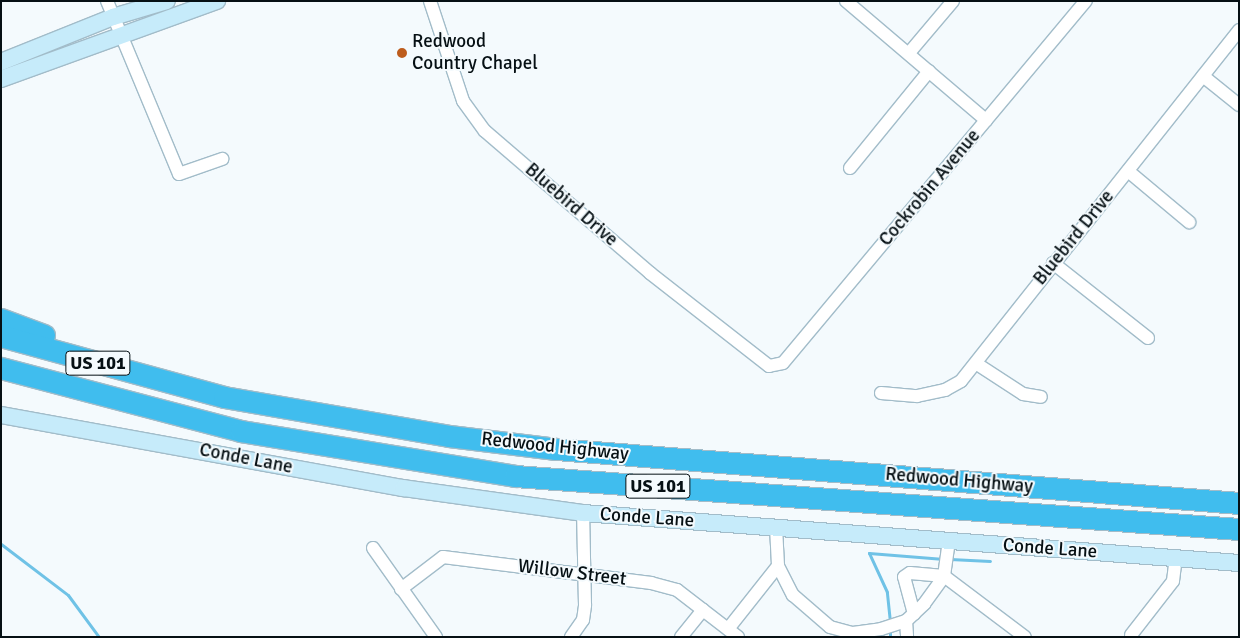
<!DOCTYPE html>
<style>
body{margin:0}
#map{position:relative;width:1240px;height:638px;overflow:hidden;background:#f4fafd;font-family:Signika,sans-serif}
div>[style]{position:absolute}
.stream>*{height:3px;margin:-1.5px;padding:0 1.5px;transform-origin:1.5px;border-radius:1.5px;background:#6fc2e6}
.roads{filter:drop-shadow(1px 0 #a2bcc9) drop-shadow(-1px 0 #a2bcc9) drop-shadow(0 1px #a2bcc9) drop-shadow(0 -1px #a2bcc9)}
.street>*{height:12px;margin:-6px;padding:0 6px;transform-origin:6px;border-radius:6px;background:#fff}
.secondary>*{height:16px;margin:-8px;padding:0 8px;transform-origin:8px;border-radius:8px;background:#c6ebfa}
.highway>*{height:21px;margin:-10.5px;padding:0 10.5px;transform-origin:10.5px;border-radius:10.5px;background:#40bdee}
.dots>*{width:14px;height:14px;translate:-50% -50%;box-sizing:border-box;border:2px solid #f4fafd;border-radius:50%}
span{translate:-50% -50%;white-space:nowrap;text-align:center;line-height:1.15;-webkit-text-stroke:4px #f4fafd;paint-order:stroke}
.shield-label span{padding:1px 4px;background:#f4fafd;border:1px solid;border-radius:4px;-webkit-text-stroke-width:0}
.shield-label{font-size:18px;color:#061014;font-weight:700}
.poi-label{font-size:19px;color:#061014}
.left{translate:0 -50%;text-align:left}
.street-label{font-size:19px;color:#061014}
.frame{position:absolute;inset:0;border:2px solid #061014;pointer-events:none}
</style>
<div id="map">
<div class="stream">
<div style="left:1px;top:544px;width:84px;rotate:37.3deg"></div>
<div style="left:68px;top:595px;width:52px;rotate:53.6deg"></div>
<div style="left:950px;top:559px;width:40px;rotate:2.9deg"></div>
<div style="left:890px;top:622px;width:30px;rotate:-96deg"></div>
<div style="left:887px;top:592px;width:43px;rotate:-114.8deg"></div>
<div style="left:869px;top:553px;width:75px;rotate:4.6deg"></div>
<div style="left:890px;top:637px;width:9px;rotate:-90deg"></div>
</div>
<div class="roads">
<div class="street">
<div style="left:107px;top:1px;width:187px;rotate:67.4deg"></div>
<div style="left:179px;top:174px;width:46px;rotate:-19.2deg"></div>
<div style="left:430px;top:1px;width:105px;rotate:71.7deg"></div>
<div style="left:463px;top:101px;width:37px;rotate:54deg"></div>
<div style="left:485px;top:131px;width:218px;rotate:40.7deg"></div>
<div style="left:650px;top:273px;width:151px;rotate:38deg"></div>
<div style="left:769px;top:366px;width:14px;rotate:-12deg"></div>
<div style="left:783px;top:363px;width:472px;rotate:-50.1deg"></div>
<div style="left:846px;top:1px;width:184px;rotate:40.4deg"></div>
<div style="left:909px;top:53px;width:68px;rotate:-49.8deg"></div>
<div style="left:1203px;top:76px;width:46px;rotate:38.9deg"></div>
<div style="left:850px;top:168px;width:125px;rotate:-50.8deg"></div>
<div style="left:1128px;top:171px;width:80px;rotate:39.9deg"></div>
<div style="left:1053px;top:263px;width:121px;rotate:38.3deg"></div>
<div style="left:977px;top:364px;width:55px;rotate:33.1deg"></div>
<div style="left:1023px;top:394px;width:18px;rotate:9deg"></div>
<div style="left:881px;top:393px;width:36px;rotate:5deg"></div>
<div style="left:917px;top:396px;width:29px;rotate:-12deg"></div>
<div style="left:945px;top:390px;width:18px;rotate:-29deg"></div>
<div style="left:961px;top:381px;width:448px;rotate:-51.6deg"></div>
<div style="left:776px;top:527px;width:39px;rotate:87deg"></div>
<div style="left:778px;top:566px;width:33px;rotate:63deg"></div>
<div style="left:793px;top:595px;width:49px;rotate:40.9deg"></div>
<div style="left:830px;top:627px;width:24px;rotate:15deg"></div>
<div style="left:853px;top:633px;width:28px;rotate:-8deg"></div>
<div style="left:881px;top:629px;width:26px;rotate:-18deg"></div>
<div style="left:906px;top:621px;width:25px;rotate:-43deg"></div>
<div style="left:924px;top:604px;width:34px;rotate:-54deg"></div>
<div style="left:944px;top:576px;width:35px;rotate:-82deg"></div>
<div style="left:373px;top:548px;width:109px;rotate:54.7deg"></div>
<div style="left:401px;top:589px;width:53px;rotate:-37.3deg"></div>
<div style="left:443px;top:557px;width:210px;rotate:7.1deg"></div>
<div style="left:651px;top:583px;width:27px;rotate:15deg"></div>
<div style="left:677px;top:590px;width:77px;rotate:37.6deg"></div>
<div style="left:914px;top:614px;width:38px;rotate:-105deg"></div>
<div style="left:904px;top:577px;width:7px;rotate:-34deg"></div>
<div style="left:910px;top:573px;width:34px;rotate:5deg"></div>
<div style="left:944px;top:576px;width:101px;rotate:37deg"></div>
<div style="left:906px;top:621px;width:16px;rotate:86deg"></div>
<div style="left:728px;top:629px;width:80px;rotate:-51.6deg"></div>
<div style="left:1131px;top:635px;width:68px;rotate:-52.1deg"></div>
<div style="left:1173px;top:581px;width:23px;rotate:-83deg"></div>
<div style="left:571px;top:637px;width:21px;rotate:-55deg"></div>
<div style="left:583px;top:620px;width:15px;rotate:-82deg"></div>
<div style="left:585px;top:605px;width:92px;rotate:-91.2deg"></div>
<div style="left:681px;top:637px;width:35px;rotate:-51deg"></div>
</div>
<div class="secondary">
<div style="left:1px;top:62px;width:121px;rotate:-21.9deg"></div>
<div style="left:113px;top:17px;width:56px;rotate:-16.5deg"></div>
<div style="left:1px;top:79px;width:230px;rotate:-19.9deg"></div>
<div style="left:1px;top:415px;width:409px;rotate:10.3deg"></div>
<div style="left:403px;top:488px;width:182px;rotate:7.9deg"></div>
<div style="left:583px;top:513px;width:658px;rotate:4.36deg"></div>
</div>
<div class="highway">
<div style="left:1px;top:319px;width:46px;rotate:20.4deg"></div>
<div style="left:1px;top:336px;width:231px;rotate:15.3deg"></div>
<div style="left:224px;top:397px;width:228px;rotate:9.8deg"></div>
<div style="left:449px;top:436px;width:108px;rotate:6.9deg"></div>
<div style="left:556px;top:449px;width:685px;rotate:4.52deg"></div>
<div style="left:1px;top:368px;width:248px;rotate:14.7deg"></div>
<div style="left:241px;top:431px;width:278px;rotate:9.3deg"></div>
<div style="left:515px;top:476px;width:726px;rotate:4.19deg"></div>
</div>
</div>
<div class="dots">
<div style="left:402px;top:53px;background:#bd5c1c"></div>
</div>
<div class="shield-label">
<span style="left:98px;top:363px">US 101</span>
<span style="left:658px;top:486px">US 101</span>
</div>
<div class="poi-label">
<span class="left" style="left:412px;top:53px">Redwood<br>Country Chapel</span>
</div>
<div class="street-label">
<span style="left:930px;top:188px;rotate:-50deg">Cockrobin Avenue</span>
<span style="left:571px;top:205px;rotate:41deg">Bluebird Drive</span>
<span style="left:1074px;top:238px;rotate:-51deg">Bluebird Drive</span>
<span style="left:555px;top:447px;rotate:6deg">Redwood Highway</span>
<span style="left:246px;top:459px;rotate:11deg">Conde Lane</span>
<span style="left:959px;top:481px;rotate:5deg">Redwood Highway</span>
<span style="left:647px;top:518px;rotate:4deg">Conde Lane</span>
<span style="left:1050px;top:549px;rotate:4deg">Conde Lane</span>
<span style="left:572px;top:573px;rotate:7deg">Willow Street</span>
</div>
<div class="frame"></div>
</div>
